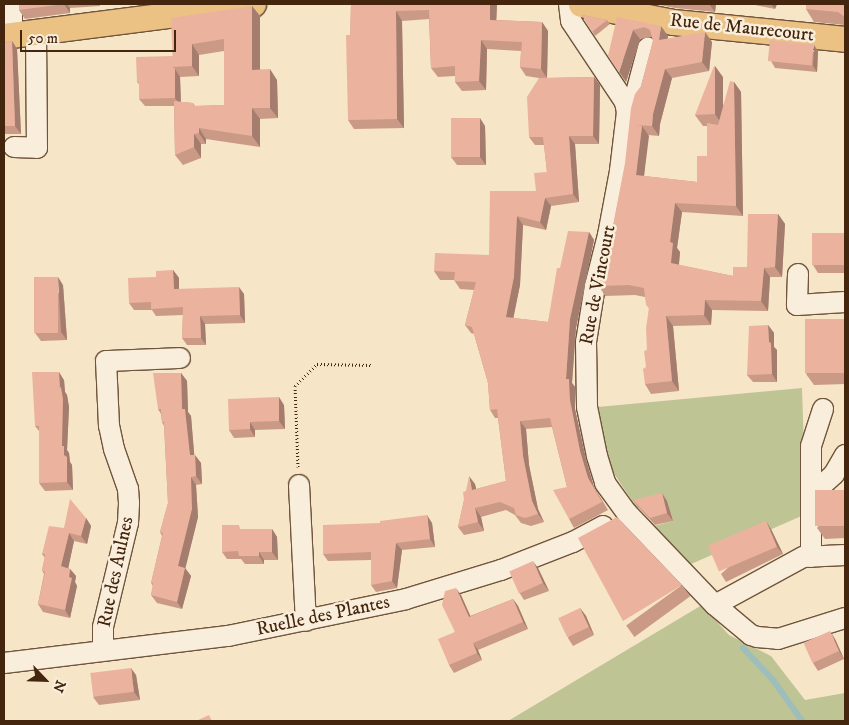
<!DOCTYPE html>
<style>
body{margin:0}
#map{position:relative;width:849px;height:725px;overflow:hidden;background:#f6e5c7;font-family:"IM FELL DW Pica",serif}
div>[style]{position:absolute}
.green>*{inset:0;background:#bec494}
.stream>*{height:6px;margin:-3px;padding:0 3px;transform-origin:3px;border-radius:3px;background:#9dbeba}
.path>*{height:3px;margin-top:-1.5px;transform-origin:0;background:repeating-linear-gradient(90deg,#44250e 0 1px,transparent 0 3.5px)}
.roads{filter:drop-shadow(1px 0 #70553c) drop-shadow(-1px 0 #70553c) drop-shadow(0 1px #70553c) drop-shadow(0 -1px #70553c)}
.minor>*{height:20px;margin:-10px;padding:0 10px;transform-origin:10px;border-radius:10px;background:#f9eedb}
.major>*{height:25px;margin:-12.5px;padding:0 12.5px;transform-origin:12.5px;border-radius:12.5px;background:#ebc284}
.wall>*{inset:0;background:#ca9a87;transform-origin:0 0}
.shaded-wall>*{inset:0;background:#a47d6e}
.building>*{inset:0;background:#ebb39d;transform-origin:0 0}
span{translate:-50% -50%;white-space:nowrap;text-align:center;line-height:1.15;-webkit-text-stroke:5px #f9eedb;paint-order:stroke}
.street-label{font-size:19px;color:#44250e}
.frame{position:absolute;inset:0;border:5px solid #44250e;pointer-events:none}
.north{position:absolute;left:20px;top:655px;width:50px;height:50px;-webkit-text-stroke:4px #f9eedb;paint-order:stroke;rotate:114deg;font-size:14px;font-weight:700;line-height:20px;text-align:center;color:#44250e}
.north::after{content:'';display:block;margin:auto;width:18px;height:22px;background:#44250e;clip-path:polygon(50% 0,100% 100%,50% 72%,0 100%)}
.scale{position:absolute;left:20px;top:30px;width:156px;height:22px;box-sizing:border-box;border:2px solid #44250e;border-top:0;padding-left:6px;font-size:15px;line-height:18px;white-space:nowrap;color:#44250e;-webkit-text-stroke:4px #f9eedb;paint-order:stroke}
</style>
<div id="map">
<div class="green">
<div style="clip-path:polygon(802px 388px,806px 514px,691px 564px,654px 526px,673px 521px,667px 501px,637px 508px,609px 466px,598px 407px)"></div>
<div style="clip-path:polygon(702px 605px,729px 635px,771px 656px,805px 700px,845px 693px,845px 721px,508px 721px)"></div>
</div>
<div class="stream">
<div style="left:743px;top:648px;width:44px;rotate:46.8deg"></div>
<div style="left:773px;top:680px;width:50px;rotate:54.7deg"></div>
</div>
<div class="path">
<div style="left:298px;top:467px;width:81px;rotate:-92.1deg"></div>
<div style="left:295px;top:386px;width:31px;rotate:-45deg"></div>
<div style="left:317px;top:364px;width:55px;rotate:1deg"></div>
</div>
<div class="roads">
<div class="minor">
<div style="left:12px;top:4px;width:31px;rotate:90deg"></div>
<div style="left:569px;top:4px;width:17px;rotate:83deg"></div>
<div style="left:571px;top:21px;width:97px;rotate:56.3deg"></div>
<div style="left:625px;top:102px;width:10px;rotate:79deg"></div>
<div style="left:627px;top:112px;width:59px;rotate:96.8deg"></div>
<div style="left:620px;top:171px;width:65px;rotate:100.6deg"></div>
<div style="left:608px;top:235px;width:53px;rotate:104.3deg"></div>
<div style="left:595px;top:286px;width:57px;rotate:99.1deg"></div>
<div style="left:586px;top:342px;width:65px;rotate:89.1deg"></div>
<div style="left:587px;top:407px;width:50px;rotate:78.5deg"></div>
<div style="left:597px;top:456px;width:28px;rotate:73deg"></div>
<div style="left:605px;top:483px;width:37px;rotate:54deg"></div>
<div style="left:627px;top:513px;width:127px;rotate:46.3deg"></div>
<div style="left:715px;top:605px;width:47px;rotate:39.8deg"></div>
<div style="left:751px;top:635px;width:6px;rotate:18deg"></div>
<div style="left:757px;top:637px;width:21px;rotate:5deg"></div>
<div style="left:778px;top:639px;width:70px;rotate:-17.4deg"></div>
<div style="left:625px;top:102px;width:14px;rotate:-39deg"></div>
<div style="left:636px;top:93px;width:47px;rotate:-75.1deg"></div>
<div style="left:14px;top:147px;width:23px;rotate:2deg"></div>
<div style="left:37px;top:148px;width:116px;rotate:-90.5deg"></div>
<div style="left:798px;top:274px;width:31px;rotate:92deg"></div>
<div style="left:797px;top:305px;width:48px;rotate:-3.6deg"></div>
<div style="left:299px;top:485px;width:136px;rotate:87.1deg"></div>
<div style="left:811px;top:495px;width:31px;rotate:-42deg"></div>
<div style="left:834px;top:474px;width:22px;rotate:-60deg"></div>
<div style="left:811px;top:557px;width:111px;rotate:-90deg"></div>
<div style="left:811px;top:446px;width:39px;rotate:-72deg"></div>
<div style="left:715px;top:605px;width:100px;rotate:-28.6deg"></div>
<div style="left:803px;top:557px;width:42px;rotate:-2.7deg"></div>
<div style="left:103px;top:650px;width:23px;rotate:-90deg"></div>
<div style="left:103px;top:627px;width:107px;rotate:-76.5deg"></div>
<div style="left:128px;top:523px;width:20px;rotate:-87deg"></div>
<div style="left:129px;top:503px;width:14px;rotate:-94deg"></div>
<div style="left:128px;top:489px;width:42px;rotate:-109.3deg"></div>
<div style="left:114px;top:449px;width:24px;rotate:-102deg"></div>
<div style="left:109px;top:426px;width:65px;rotate:-92.6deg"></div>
<div style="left:106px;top:361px;width:74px;rotate:-2.3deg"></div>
<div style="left:4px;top:663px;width:226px;rotate:-6.9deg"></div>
<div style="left:228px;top:636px;width:182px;rotate:-11.7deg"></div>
<div style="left:406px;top:599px;width:99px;rotate:-17deg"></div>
<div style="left:501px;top:570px;width:77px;rotate:-21.3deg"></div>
<div style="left:573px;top:542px;width:34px;rotate:-28deg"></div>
</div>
<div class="major">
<div style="left:581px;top:4px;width:94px;rotate:11.1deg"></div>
<div style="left:673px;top:22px;width:173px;rotate:5.6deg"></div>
<div style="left:4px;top:36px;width:251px;rotate:-7.3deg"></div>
</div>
</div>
<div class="wall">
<div style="clip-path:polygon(19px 4px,100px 4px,100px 6px,70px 8px,70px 13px,25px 19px,19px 10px)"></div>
<div style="clip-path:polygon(351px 4px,497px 4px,496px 20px,542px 22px,548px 31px,547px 78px,594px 77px,600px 85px,599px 144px,575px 144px,579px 202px,551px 206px,546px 230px,523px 225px,520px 285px,513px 318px,548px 322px,560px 268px,589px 232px,594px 240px,576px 328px,572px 383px,575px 387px,575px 409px,586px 459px,594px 487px,608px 510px,574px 528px,569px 519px,567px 487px,552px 427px,526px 429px,529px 465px,538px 509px,544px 522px,531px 526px,521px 523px,515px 515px,506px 510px,481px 517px,484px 531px,464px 535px,458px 527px,466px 491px,475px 484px,476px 489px,506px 481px,498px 418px,495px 418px,490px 410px,488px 383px,474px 334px,471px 333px,465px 325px,474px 290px,460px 289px,454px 280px,440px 280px,434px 271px,489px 255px,536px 191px,547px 172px,544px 145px,535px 145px,529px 137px,539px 78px,526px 76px,520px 67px,521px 51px,487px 49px,486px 90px,462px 91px,455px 82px,455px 76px,438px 77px,431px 68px,429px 19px,402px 21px,404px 128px,354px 129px,348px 120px)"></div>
<div style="clip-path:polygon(655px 4px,716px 4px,715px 12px,675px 8px)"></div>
<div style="clip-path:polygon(750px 4px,777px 4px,775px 9px)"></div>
<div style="clip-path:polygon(845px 4px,845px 25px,814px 22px,806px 9px)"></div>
<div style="clip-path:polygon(evenodd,252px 6px,260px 16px,260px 69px,277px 80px,278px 118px,260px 119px,260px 147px,206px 139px,206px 144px,201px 144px,201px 158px,183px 165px,175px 155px,174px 106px,145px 106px,139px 99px,139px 84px,137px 82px,173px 56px,252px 6px,224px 51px,224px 105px,195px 106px,193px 103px,181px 102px,180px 77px,199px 76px,199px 55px,224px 51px)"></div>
<div style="clip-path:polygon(582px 15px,607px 20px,610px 24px,595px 36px)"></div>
<div style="clip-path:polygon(617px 17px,668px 36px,668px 39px,712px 42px,709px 71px,672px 78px,660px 124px,659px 136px,648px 135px,644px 176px,697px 182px,707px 156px,707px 126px,703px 126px,695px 115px,723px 77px,723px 106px,734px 82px,741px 92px,743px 216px,682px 212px,677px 248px,680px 252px,679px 265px,733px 276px,747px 267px,778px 214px,785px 224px,782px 277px,770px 277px,768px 311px,712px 310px,711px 325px,673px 326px,679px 391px,651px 394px,645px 384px,646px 367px,649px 309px,645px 297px,635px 295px,605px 296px,599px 286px,607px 257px,641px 86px,653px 41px,652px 37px,640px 39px,626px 82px)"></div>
<div style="clip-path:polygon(12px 41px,17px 49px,21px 134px,4px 134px,4px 42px)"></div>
<div style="clip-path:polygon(818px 51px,817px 72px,775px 68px,771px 61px)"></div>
<div style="clip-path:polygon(485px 126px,486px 165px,457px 165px,451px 157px)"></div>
<div style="clip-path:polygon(845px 233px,845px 273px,818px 273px,813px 265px)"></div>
<div style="clip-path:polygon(173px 270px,179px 278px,179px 289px,244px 294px,245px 323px,205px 324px,206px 345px,187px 345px,182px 338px,183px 315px,156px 316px,152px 310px,134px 310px,129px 303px,156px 277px)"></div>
<div style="clip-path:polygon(63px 285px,67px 340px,41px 341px,35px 333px)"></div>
<div style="clip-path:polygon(845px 319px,845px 384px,814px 385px,806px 374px)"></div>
<div style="clip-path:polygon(768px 325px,774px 333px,774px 347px,777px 350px,777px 382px,753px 382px,747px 375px)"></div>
<div style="clip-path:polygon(181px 373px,187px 381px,188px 412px,191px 416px,194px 455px,201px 463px,202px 484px,196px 485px,198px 517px,185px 568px,191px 576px,182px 609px,157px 603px,151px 595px,153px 586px,151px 583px,162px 536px,160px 532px,168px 503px,164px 426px,162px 422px,161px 414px,158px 409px)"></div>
<div style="clip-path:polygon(64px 380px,65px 392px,67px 395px,69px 407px,67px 450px,69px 453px,70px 462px,72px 465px,73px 490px,45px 491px,39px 483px,39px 431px,35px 426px)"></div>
<div style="clip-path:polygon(284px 405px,285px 429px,255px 430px,255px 437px,234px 438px,229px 430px)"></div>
<div style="clip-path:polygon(845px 490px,845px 538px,825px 539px,817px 528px)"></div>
<div style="clip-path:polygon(633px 500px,667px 501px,673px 521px,655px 525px,639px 508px)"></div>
<div style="clip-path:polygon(86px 518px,91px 526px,87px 544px,74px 541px,68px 568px,70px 569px,76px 576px,75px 582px,77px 586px,70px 618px,43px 612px,38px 604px,44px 574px,42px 570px,45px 558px,42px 554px,64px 528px)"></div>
<div style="clip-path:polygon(432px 523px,435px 547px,402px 550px,397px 588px,376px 592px,371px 585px,371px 560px,328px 561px,323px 554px)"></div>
<div style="clip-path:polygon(242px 529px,272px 529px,277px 537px,278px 560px,264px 560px,264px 564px,245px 564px,241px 559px,227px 559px,222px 552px)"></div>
<div style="clip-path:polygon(771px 529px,783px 554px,726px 582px,721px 574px)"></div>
<div style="clip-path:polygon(538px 568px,549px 591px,524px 600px,519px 592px)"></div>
<div style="left:682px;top:585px;width:14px;height:69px;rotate:54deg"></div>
<div style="clip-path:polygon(461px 595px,470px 616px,513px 599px,518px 606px,528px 629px,478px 650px,482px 660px,454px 673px,449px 665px)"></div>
<div style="clip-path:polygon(580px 608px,586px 616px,594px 635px,573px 646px,568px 638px)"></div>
<div style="clip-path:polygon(835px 639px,844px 659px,818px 671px,813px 663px)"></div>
<div style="clip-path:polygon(136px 675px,140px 700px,99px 705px,93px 697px)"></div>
</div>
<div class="shaded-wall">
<div style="clip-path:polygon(64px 4px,67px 4px,70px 8px,70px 13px)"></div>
<div style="clip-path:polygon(490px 4px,497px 4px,496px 29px,490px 20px)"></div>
<div style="clip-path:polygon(709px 4px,716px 4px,715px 12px)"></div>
<div style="clip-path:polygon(771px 4px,777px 4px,775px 9px)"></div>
<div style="clip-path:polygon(252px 6px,260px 16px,260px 80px,252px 70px)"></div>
<div style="clip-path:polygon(396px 11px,402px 21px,404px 128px,397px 119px)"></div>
<div style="clip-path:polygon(542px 22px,548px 31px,547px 78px,541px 69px)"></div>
<div style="clip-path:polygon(661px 26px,668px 36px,666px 50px,659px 40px)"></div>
<div style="clip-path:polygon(633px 30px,640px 39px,626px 82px,619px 72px)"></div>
<div style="clip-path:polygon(705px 32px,712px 42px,709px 71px,702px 62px)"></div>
<div style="clip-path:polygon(481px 40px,487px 49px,486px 90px,479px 81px)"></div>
<div style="clip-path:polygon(12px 41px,17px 49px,21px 134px,15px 126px)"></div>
<div style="clip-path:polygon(192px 44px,199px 55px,199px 76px,192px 66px)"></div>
<div style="clip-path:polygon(814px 45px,818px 51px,817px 72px,813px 66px)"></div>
<div style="clip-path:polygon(715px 66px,723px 77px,723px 126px,715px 114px)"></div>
<div style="clip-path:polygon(175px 69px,180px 77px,181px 106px,175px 98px)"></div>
<div style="clip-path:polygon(270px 69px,277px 80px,278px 118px,270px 108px)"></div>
<div style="clip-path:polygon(665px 69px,672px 78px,660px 124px,659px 136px,652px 126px,653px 114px)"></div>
<div style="clip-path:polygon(594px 77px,600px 85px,599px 144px,593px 136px)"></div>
<div style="clip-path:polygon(734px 82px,741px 92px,743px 216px,736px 206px)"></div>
<div style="clip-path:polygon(252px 108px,260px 119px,260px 147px,252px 136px)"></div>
<div style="clip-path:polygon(480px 118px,485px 126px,486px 165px,480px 157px)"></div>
<div style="clip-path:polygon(642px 126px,649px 136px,643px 184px,636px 175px)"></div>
<div style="clip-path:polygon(199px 128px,206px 139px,206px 144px,199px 133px)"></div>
<div style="clip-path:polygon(194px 134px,201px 144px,201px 158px,194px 147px)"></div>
<div style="clip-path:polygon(569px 136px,575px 144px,579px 202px,573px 194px)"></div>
<div style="clip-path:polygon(545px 198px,551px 206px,546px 230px,540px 222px)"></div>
<div style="clip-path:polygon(675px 203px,682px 212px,677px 248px,680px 252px,678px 273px,671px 263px,670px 242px)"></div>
<div style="clip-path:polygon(778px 214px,785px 224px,782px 277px,775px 267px)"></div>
<div style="clip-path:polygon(517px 216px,523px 225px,520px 285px,512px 325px,506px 317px)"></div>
<div style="clip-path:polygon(589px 232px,594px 240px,576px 328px,572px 383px,575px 387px,575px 409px,586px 459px,594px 487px,608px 510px,588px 478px,580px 451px,566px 379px,570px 319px)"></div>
<div style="clip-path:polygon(764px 268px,770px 277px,768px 311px,761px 301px)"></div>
<div style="clip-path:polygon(173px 270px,179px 278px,179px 296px,174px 289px)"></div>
<div style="clip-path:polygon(58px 277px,63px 285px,67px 340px,61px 332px)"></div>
<div style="clip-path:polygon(239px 287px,244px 294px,245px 323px,240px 315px)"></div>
<div style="clip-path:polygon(705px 300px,712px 310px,711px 325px,704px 315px)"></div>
<div style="clip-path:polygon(200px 316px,205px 324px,206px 345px,201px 338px)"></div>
<div style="clip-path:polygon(666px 316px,673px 326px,679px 391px,672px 381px)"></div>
<div style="clip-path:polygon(768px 325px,774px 333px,774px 347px,777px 350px,777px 382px,772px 374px,769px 342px)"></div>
<div style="clip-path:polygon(59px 372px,64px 380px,65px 392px,67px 395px,69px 407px,67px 450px,69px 453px,70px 462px,72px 465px,73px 490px,67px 482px,64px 455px,62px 446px)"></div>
<div style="clip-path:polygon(181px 373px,187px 381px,188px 412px,191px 416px,195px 463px,190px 455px,182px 409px)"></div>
<div style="clip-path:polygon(279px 397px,284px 405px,285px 429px,279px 421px)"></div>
<div style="clip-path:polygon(520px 421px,526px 429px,529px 465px,538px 509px,544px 522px,538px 514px,532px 501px,523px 456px)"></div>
<div style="clip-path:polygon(250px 422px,255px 430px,255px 437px,250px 429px)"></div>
<div style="clip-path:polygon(195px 455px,201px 463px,202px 484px,196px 476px)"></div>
<div style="clip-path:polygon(469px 476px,475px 484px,478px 498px,472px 490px)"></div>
<div style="clip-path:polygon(191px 477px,196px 485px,198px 517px,184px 574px,178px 566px)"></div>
<div style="clip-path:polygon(662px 493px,667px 501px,673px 521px,667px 513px)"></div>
<div style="clip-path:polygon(475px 508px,481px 517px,484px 531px,478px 522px)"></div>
<div style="clip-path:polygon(427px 515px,432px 523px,435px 547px,430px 539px)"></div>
<div style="clip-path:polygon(86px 518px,91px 526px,87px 544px,81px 536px)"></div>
<div style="clip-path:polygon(766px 521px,771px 529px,783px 554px,777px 547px)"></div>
<div style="clip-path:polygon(272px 529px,277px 537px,278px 560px,272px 552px)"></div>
<div style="clip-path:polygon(69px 533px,74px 541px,67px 574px,61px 566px)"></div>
<div style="clip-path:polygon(396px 543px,402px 550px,397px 588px,392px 581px)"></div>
<div style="clip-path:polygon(259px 552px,264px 560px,264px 564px,259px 556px)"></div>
<div style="clip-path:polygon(533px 561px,538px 568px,549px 591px,543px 583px)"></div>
<div style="clip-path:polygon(185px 568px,191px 576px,182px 609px,177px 602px)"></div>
<div style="clip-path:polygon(70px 569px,76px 576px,75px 582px,77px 586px,70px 618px,65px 610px)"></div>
<div style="clip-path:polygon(456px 588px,461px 595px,474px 624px,469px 617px)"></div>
<div style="clip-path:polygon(513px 599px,518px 606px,528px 629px,523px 622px)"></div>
<div style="clip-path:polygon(580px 608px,586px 616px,594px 635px,589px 627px)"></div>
<div style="clip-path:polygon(830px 631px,835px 639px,844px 659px,839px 651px)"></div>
<div style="clip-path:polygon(473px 643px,478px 650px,482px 660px,477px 653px)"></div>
<div style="clip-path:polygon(131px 668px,136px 675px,140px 700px,134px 692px)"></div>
</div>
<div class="building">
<div style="clip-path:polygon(19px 4px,64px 4px,19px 10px)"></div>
<div style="clip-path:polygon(351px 4px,490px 4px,490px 20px,542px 22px,541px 69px,520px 67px,522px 42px,481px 40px,479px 81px,455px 82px,455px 66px,431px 68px,429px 10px,396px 11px,397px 119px,348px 120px,346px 35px,350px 35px)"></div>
<div style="clip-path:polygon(806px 4px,845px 4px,845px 17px,838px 12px,806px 9px)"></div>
<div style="clip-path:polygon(252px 6px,252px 70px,270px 69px,270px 108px,252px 108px,252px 136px,199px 128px,199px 133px,194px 134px,194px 147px,175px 155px,174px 101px,193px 103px,194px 106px,224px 105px,224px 39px,192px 44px,192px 66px,173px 67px,171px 18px)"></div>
<div style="clip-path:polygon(582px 15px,607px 20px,592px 32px)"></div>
<div style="clip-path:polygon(617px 17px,661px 26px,659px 40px,705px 32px,702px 62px,665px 69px,653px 114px,652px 126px,636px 125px,642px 126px,636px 175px,697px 182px,697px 156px,707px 156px,707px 123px,718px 125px,730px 81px,734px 82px,736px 206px,675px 203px,670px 242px,673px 243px,671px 263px,733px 276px,733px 267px,747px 267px,748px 214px,778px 214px,775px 267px,764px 268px,761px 301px,705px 300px,704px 315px,666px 316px,672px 381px,645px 384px,643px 369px,646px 367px,644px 351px,647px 350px,646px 328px,649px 308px,646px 305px,644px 288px,629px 285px,599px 286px,600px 279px,607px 257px,625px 163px,631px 108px,635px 94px,641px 86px,653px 41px,650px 30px,645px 27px,633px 30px,619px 72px,608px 56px)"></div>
<div style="left:770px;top:40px;width:44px;height:21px;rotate:6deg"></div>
<div style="clip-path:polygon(12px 41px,15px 126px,4px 126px,4px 42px)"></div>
<div style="clip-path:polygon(173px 56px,173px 67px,175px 69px,175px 98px,139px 99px,139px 82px,137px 82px,136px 57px)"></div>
<div style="clip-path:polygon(714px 66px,715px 66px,715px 114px,695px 115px)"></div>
<div style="clip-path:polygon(594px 77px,593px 136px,569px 136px,573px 194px,545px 198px,540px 222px,517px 216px,514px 277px,506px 317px,548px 322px,557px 268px,560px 268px,568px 231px,589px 232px,570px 319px,566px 379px,569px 379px,570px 401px,580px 451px,588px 478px,602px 502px,569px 519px,553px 490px,567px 487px,550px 418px,520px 421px,523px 456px,532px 501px,538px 514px,525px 518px,516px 515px,514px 508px,500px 502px,475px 508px,478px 522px,458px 527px,464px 500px,463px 492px,466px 491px,469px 476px,472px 490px,506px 481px,497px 409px,490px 410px,488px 383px,472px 327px,465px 325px,476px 282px,454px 281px,455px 272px,434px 271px,435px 253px,489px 255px,490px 191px,536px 191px,534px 173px,547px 172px,543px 137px,529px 137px,527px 97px,539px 78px)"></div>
<div style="left:451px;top:118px;width:29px;height:39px"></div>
<div style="left:812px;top:233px;width:33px;height:32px"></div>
<div style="clip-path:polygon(173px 270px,174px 289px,239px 287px,240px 315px,200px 316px,201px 338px,182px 338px,183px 307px,151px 309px,151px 302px,129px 303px,128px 278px,156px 277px,156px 271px)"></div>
<div style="left:34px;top:277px;width:24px;height:56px"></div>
<div style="left:845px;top:319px;width:54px;height:40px;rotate:90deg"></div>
<div style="clip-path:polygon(768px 325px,769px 342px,771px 343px,772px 374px,747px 375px,749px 326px)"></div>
<div style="clip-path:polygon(32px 372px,59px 372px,59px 388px,61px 387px,63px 399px,62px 446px,64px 446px,64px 455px,67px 457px,67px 482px,39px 483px,39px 426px,35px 426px)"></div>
<div style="clip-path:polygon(153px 373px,181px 373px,182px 409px,185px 409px,190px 455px,195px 455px,196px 476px,191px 477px,192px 509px,178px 566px,185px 568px,177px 602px,151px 595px,153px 583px,151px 583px,163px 533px,160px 532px,168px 503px,164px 422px,162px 422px,161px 409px,158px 409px)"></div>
<div style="clip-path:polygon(279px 397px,279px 421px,250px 422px,250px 429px,229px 430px,228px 399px)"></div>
<div style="left:845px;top:490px;width:36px;height:30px;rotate:90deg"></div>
<div style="clip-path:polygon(662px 493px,667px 513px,650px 518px,633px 500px)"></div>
<div style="clip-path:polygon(70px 499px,86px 518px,81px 536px,69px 533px,61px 566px,70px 569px,69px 577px,72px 578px,65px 610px,38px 604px,45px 572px,42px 570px,45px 554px,42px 554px,49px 526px,64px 528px)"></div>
<div style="clip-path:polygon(427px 515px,430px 539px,396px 543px,392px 581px,371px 585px,371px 552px,323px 554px,323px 525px,380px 523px,380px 521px)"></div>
<div style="clip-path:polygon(617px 517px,682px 585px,623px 621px,578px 538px)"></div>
<div style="left:766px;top:521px;width:28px;height:63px;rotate:67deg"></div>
<div style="clip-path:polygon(222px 525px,239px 525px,240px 529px,272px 529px,272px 552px,259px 552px,259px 556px,239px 556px,238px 551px,222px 552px)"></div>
<div style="left:533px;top:561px;width:24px;height:26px;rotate:66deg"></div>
<div style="clip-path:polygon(456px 588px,469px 617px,513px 599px,523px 622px,473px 643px,477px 653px,449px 665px,438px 639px,455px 632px,442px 605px,445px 591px)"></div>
<div style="left:580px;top:608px;width:21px;height:24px;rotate:65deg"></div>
<div style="left:830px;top:631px;width:22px;height:29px;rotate:66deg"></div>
<div style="left:131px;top:668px;width:24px;height:41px;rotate:83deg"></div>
<div style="clip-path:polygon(209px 715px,212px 721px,196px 721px)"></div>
</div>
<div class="street-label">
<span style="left:742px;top:28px;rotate:6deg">Rue de Maurecourt</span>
<span style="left:598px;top:285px;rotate:-79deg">Rue de Vincourt</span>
<span style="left:116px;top:572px;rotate:-78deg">Rue des Aulnes</span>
<span style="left:323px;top:616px;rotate:-12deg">Ruelle des Plantes</span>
</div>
<div class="frame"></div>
<div class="north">N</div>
<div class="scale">50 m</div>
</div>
